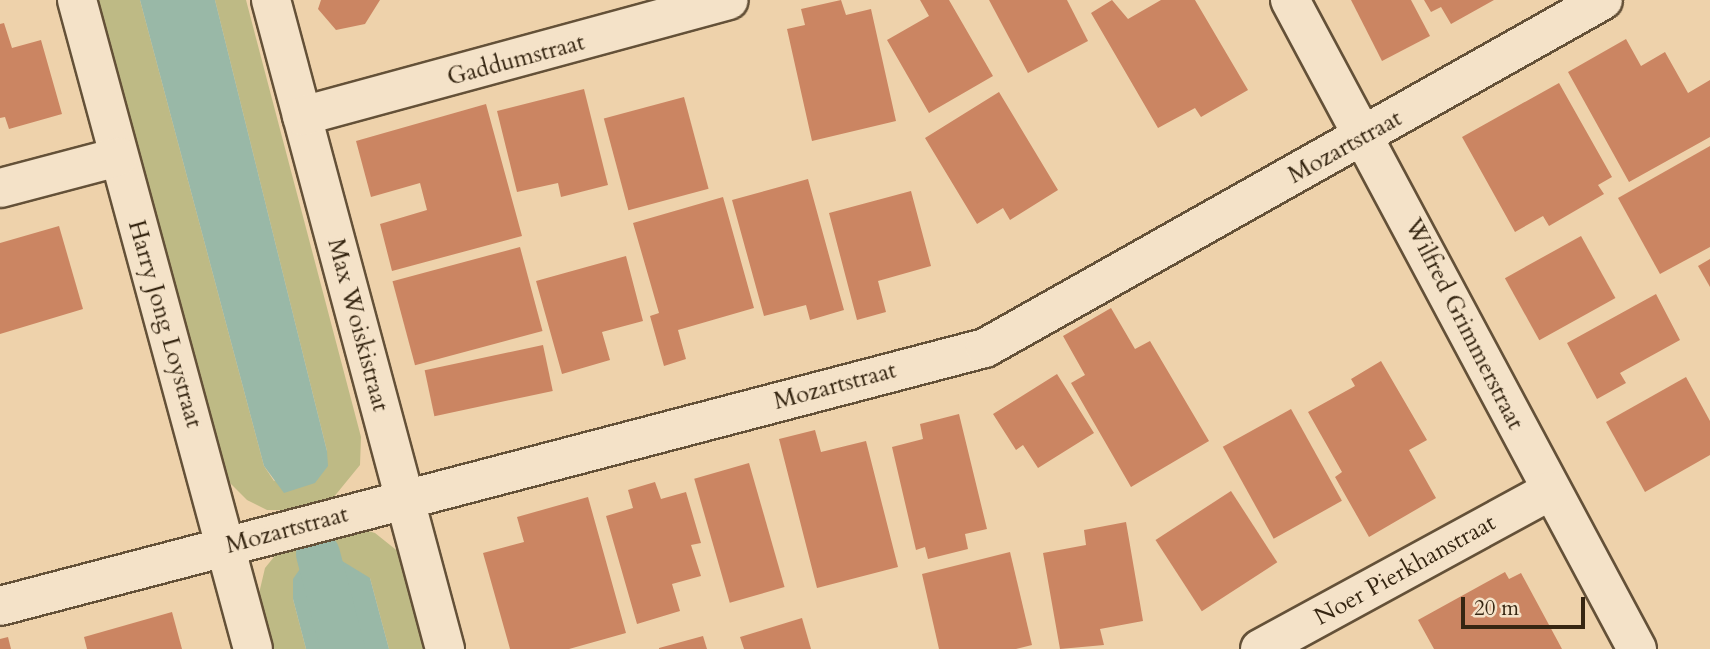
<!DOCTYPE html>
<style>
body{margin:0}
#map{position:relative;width:1710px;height:649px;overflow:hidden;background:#eed2ab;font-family:Cardo,serif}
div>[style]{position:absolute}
.green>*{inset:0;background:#beba85}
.water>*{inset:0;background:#99b8a7}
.canal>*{height:44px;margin:-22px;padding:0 22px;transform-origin:22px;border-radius:22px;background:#99b8a7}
.building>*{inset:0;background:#cb8562;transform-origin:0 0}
.roads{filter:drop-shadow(2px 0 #645138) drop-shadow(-2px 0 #645138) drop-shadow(0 2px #645138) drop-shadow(0 -2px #645138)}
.street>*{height:38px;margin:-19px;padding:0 19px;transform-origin:19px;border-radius:19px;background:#f4e2c8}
span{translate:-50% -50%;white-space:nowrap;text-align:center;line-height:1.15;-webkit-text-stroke:5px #f4e2c8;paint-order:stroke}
.street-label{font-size:24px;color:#362612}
.scale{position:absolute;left:1461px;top:597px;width:124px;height:32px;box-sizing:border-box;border:4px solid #362612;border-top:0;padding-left:9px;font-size:21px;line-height:24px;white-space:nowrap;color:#362612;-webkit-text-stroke:5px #f4e2c8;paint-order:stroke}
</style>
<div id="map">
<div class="green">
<div style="clip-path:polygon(95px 0,140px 0,264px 466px,274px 481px,327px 451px,215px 0,246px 0,361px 437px,360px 465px,333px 498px,287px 510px,267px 510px,247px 500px,223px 476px)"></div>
<div style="clip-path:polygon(359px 528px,375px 533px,400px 553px,426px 649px,389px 649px,370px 578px,293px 599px,306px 649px,270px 649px,257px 602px,265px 568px,278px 552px)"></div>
</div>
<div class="water">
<div style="clip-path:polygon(140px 0,215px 0,327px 451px,328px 466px,315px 483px,284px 493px,264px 466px)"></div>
<div style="clip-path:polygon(334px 556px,370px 578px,389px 649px,306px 649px,293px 599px,293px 579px,302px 566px)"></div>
</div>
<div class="canal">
<div style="left:318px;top:554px;width:98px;rotate:75.3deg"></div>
</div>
<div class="building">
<div style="clip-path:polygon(321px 0,380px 0,365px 24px,336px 30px,318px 9px)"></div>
<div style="clip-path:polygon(841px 0,846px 15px,871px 9px,896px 121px,812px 141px,787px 29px,805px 25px,801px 9px)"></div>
<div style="clip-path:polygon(920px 0,949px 0,993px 76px,929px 113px,887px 40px,929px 16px)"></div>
<div style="clip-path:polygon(989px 0,1067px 0,1088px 41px,1028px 73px)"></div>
<div style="clip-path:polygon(1112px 0,1128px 19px,1161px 0,1195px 0,1248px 90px,1201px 117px,1195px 108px,1158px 128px,1091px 13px)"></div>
<div style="clip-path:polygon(1351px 0,1411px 0,1430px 36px,1382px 61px)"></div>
<div style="clip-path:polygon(1424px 0,1494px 0,1451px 24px,1441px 7px,1431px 12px)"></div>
<div style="clip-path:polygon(4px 23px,12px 48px,41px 40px,62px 114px,9px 129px,5px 117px,0 118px,0 24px)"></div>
<div style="clip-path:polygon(1626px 39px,1641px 66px,1665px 52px,1688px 93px,1710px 80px,1710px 137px,1629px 182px,1568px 72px)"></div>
<div style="clip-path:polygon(1559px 83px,1612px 177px,1598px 185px,1604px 194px,1549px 226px,1543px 216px,1515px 232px,1462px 137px)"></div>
<div style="clip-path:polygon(584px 89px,608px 185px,561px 197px,558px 183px,517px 192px,497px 111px)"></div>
<div style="clip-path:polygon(999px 92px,1058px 190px,1010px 220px,1003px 208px,977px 224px,925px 138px)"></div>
<div style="left:684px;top:97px;width:95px;height:83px;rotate:75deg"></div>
<div style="clip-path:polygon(486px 104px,522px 236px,392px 271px,380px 224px,427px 210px,420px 183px,371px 197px,356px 141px)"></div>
<div style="clip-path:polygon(1710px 146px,1710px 247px,1660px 274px,1618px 198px)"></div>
<div style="clip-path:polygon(808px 179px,844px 310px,810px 320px,806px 305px,764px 316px,732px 200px)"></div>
<div style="clip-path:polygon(911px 191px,931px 266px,878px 281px,886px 312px,857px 320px,829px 213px)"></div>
<div style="clip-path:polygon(723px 197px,754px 308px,678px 330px,686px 359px,664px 366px,650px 316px,659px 313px,633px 223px)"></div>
<div style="clip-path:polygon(59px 226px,83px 309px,0 334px,0 243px)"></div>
<div style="left:1581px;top:236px;width:71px;height:87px;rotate:61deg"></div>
<div style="left:520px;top:247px;width:87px;height:132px;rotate:75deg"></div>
<div style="clip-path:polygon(626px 256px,643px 321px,602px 332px,610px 360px,562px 374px,536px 281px)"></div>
<div style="clip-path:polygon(1710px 259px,1710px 287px,1698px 266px)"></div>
<div style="clip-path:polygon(1656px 294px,1680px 340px,1620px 373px,1626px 383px,1597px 399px,1567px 343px)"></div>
<div style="clip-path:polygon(1111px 308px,1135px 349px,1150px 341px,1209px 441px,1131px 487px,1071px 383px,1085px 375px,1063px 336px)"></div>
<div style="left:543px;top:345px;width:47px;height:121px;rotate:78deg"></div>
<div style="clip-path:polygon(1381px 361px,1427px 440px,1409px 450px,1436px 498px,1369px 537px,1335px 477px,1342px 472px,1308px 412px,1355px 386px,1351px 379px)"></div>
<div style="clip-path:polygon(1057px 374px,1094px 433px,1038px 468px,1023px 445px,1016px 450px,993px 414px)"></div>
<div style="clip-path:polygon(1686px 377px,1710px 421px,1710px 455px,1645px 492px,1606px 422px)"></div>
<div style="left:1291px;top:409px;width:105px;height:78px;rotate:61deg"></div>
<div style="clip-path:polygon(959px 414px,987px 529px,965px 534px,968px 549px,928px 559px,925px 547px,916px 550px,892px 447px,923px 439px,920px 424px)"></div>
<div style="clip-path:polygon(815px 430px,821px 452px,866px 441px,898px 567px,817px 588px,779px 439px)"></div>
<div style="left:749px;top:463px;width:129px;height:57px;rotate:74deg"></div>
<div style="clip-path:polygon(655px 482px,661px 499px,686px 492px,701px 543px,691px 545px,701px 576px,672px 584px,680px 611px,637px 624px,606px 516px,633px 508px,628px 490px)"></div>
<div style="left:1231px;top:491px;width:85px;height:90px;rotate:57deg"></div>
<div style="clip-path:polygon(588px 497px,626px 633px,569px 649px,510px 649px,483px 553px,524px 542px,517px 517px)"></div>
<div style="clip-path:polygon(1126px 522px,1143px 621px,1100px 629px,1104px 645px,1060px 649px,1043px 553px,1086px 545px,1084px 530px)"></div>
<div style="clip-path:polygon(1010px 552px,1032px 645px,1016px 649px,939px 649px,922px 574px)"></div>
<div style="clip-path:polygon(1505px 572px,1509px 579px,1521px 573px,1562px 649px,1434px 649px,1418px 620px)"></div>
<div style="clip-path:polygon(172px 612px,182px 649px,87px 649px,84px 637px)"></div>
<div style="clip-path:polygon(802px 618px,811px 649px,744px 649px,740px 637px)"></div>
<div style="clip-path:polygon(703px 636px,707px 649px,659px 649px,659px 648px)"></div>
<div style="clip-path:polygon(8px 637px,11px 649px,0 649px,0 639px)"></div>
</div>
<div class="roads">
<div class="street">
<div style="left:77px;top:0;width:672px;rotate:74.83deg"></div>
<div style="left:271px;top:0;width:672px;rotate:74.99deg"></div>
<div style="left:1290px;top:0;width:736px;rotate:61.87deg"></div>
<div style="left:302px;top:116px;width:442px;rotate:-15.2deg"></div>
<div style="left:0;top:188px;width:122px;rotate:-14.7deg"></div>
<div style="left:0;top:606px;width:1018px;rotate:-14.68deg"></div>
<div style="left:985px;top:348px;width:709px;rotate:-29.38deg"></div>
<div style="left:1260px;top:649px;width:330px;rotate:-28.6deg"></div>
</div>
</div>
<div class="street-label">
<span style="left:516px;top:60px;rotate:-15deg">Gaddumstraat</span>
<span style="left:1345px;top:147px;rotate:-29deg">Mozartstraat</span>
<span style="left:165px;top:324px;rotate:74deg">Harry Jong Loystraat</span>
<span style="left:1464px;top:324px;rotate:63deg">Wilfred Grimmerstraat</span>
<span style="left:358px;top:325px;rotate:75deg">Max Woiskistraat</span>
<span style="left:835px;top:386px;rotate:-15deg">Mozartstraat</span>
<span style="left:287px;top:530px;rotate:-15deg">Mozartstraat</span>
<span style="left:1405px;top:570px;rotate:-29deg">Noer Pierkhanstraat</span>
</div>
<div class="scale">20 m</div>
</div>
